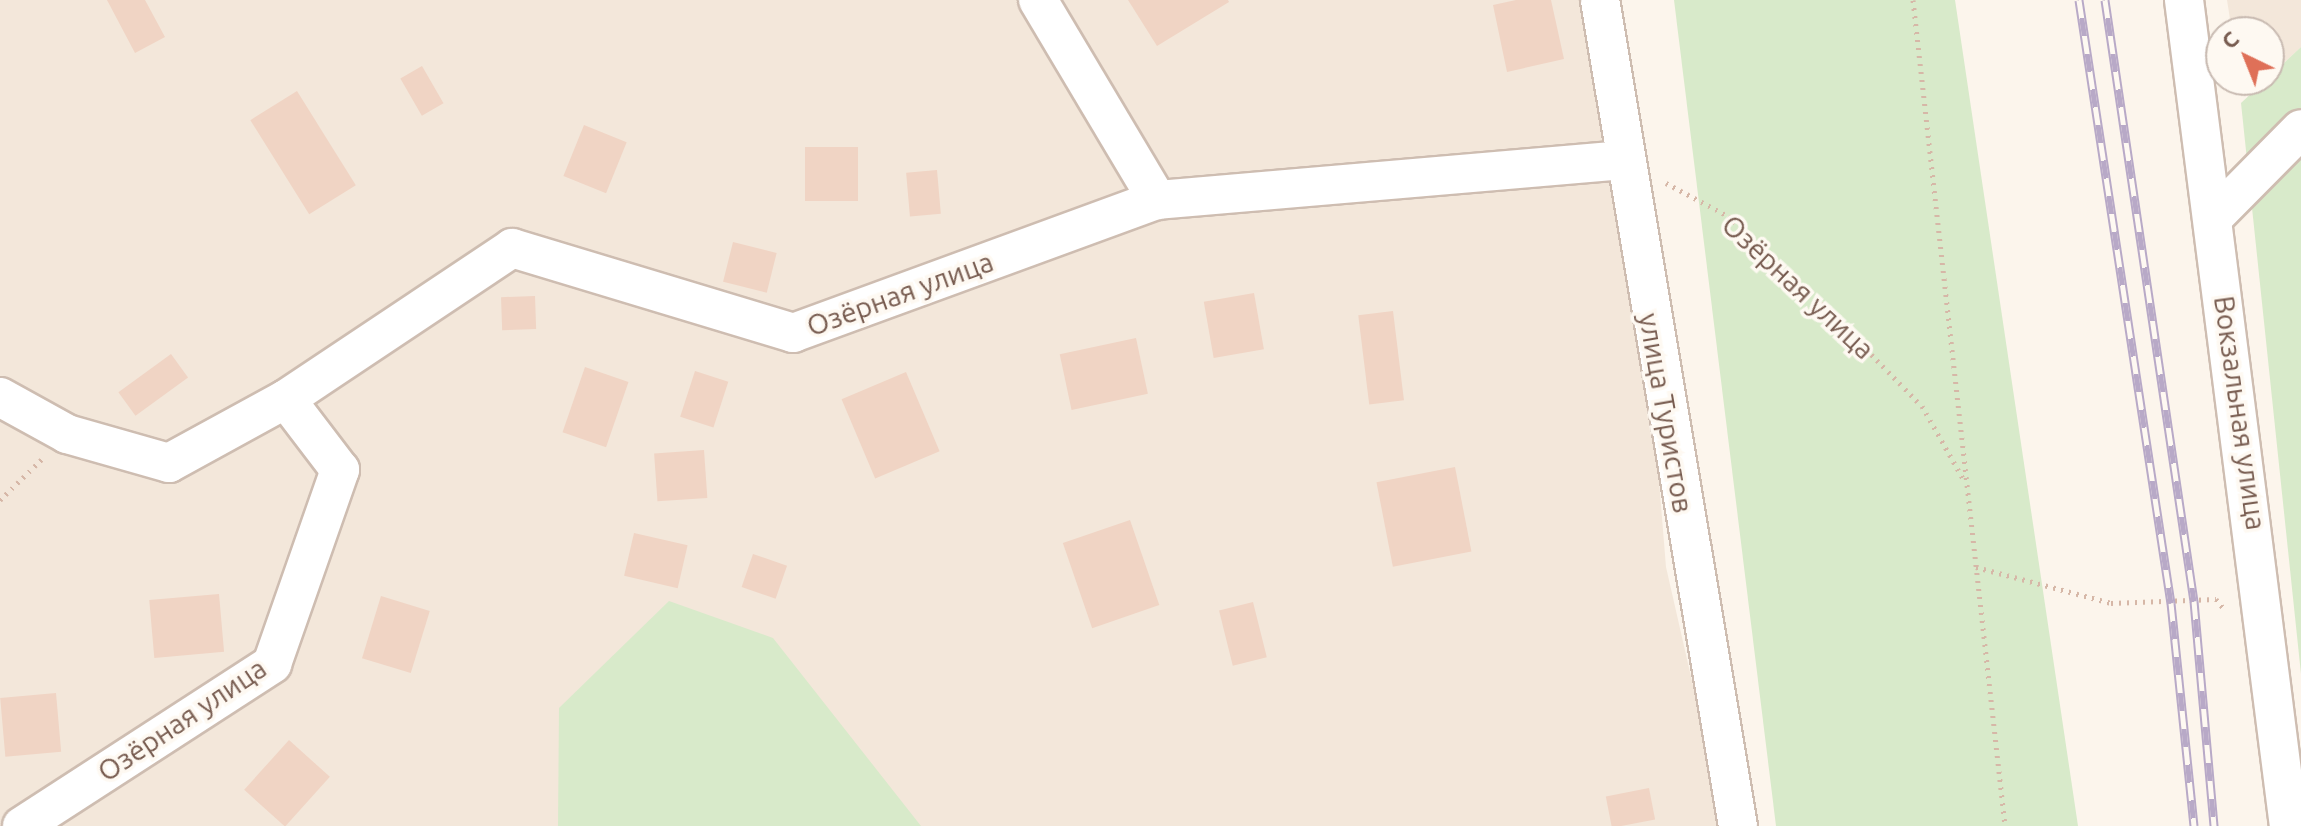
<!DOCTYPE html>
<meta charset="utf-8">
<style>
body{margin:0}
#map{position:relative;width:2301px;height:826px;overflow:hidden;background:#fcf5ec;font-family:Ubuntu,sans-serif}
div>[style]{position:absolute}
.residential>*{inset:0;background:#f3e7da}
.green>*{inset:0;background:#d8eaca}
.building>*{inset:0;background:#f0d4c4;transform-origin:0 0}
.path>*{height:5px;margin-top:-2.5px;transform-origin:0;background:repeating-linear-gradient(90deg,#d6b7a7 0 2px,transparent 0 8px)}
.roads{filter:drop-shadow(2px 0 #cebdb1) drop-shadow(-2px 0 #cebdb1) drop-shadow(0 2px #cebdb1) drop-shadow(0 -2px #cebdb1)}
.minor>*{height:38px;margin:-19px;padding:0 19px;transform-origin:19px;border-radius:19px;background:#fff}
.rail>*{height:9px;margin-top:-4.5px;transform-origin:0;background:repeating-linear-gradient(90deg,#fef9f2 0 18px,#b8a9c7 0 36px);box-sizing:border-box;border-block:2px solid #b8a9c7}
span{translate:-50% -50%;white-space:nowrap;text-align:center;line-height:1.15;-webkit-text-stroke:7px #fef9f2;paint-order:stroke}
.street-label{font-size:28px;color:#775b4f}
.north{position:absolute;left:2205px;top:16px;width:80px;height:80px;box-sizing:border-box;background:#fef9f2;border:2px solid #c8bab1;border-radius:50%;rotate:317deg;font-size:22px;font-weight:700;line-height:32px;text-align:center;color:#775b4f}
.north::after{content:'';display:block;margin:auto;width:28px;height:36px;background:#df7058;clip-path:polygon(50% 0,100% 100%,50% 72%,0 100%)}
</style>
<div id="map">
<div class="residential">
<div style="clip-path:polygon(0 0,1620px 0,1666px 567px,1725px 826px,0 826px)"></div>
<div style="clip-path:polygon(2227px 0,2301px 0,2301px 47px,2269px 77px,2269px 32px,2232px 32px)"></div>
</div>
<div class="green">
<div style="clip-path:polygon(1674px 0,1955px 0,2078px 826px,1776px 826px)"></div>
<div style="clip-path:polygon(2301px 47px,2301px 674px,2241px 103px)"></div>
<div style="clip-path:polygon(669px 601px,773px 638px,921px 826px,558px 826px,559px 708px)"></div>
</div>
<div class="building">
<div style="clip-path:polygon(107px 0,145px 0,165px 37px,135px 53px)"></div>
<div style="clip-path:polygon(1128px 0,1228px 0,1229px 2px,1157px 46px)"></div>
<div style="clip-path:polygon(1516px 0,1551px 0,1564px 59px,1507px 72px,1493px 5px)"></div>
<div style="left:422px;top:66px;width:43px;height:25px;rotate:60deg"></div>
<div style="left:297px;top:91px;width:111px;height:55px;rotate:58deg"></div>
<div style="left:584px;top:125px;width:46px;height:55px;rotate:22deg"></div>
<div style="left:805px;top:147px;width:53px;height:54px"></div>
<div style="left:937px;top:170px;width:44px;height:31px;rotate:85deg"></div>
<div style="left:733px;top:242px;width:45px;height:41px;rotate:14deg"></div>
<div style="left:1254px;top:293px;width:57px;height:51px;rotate:80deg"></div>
<div style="left:535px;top:296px;width:33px;height:34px;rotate:88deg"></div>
<div style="left:1393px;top:311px;width:90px;height:35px;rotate:83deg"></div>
<div style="left:1136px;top:338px;width:57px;height:78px;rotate:78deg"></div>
<div style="left:171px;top:354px;width:29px;height:65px;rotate:54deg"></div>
<div style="left:585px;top:367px;width:46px;height:69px;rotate:19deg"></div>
<div style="left:695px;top:371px;width:35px;height:48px;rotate:18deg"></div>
<div style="left:906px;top:372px;width:86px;height:70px;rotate:67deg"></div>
<div style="left:704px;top:450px;width:48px;height:50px;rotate:86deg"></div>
<div style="left:1455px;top:467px;width:86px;height:80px;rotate:79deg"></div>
<div style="left:1130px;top:520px;width:90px;height:71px;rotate:71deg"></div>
<div style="left:634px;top:533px;width:55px;height:44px;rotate:13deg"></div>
<div style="left:753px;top:554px;width:36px;height:35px;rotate:19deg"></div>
<div style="left:219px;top:594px;width:58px;height:70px;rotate:85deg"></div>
<div style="left:381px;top:596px;width:51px;height:65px;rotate:17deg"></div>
<div style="left:1253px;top:602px;width:57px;height:35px;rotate:76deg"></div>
<div style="left:56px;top:693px;width:59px;height:56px;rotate:85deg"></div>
<div style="left:289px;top:740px;width:55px;height:67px;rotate:42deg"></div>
<div style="left:1649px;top:788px;width:32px;height:44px;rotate:79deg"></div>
</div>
<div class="path">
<div style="left:1913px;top:0;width:831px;rotate:83.64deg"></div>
<div style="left:1666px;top:183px;width:70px;rotate:28deg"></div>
<div style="left:1728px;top:216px;width:127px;rotate:43.1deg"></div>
<div style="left:1821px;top:303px;width:144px;rotate:45.6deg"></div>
<div style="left:1922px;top:406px;width:87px;rotate:60.5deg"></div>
<div style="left:0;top:500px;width:59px;rotate:-44.3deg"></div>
<div style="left:1976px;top:567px;width:140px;rotate:14.9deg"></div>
<div style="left:2111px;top:603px;width:105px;rotate:-2.2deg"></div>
<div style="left:2216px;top:599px;width:13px;rotate:51deg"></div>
</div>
<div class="roads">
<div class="minor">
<div style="left:1038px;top:0;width:233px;rotate:59.2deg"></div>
<div style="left:1600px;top:0;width:837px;rotate:80.52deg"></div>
<div style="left:2184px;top:0;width:833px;rotate:82.76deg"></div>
<div style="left:2213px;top:218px;width:125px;rotate:-45.3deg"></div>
<div style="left:0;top:397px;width:77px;rotate:28.9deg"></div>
<div style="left:67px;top:434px;width:106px;rotate:15.9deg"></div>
<div style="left:169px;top:463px;width:133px;rotate:-28.7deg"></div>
<div style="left:286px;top:399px;width:272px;rotate:-33.7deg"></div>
<div style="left:512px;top:248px;width:294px;rotate:16.8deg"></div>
<div style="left:793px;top:333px;width:388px;rotate:-20.1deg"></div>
<div style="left:1157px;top:200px;width:467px;rotate:-4.9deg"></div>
<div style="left:22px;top:826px;width:298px;rotate:-32.9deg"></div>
<div style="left:272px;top:664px;width:206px;rotate:-70.7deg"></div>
<div style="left:340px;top:470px;width:89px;rotate:-127.3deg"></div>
</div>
</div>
<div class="rail">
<div style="left:2079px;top:0;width:610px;rotate:81.33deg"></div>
<div style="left:2171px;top:603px;width:224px;rotate:84.1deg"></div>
<div style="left:2105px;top:0;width:608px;rotate:81.58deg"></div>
<div style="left:2194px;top:601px;width:226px;rotate:84.9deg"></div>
</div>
<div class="street-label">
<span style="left:1798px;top:287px;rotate:43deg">Озёрная улица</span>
<span style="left:900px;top:294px;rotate:-20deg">Озёрная улица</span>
<span style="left:1666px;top:413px;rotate:80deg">улица Туристов</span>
<span style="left:2240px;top:413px;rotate:82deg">Вокзальная улица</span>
<span style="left:182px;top:720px;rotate:-34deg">Озёрная улица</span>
</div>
<div class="north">С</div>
</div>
